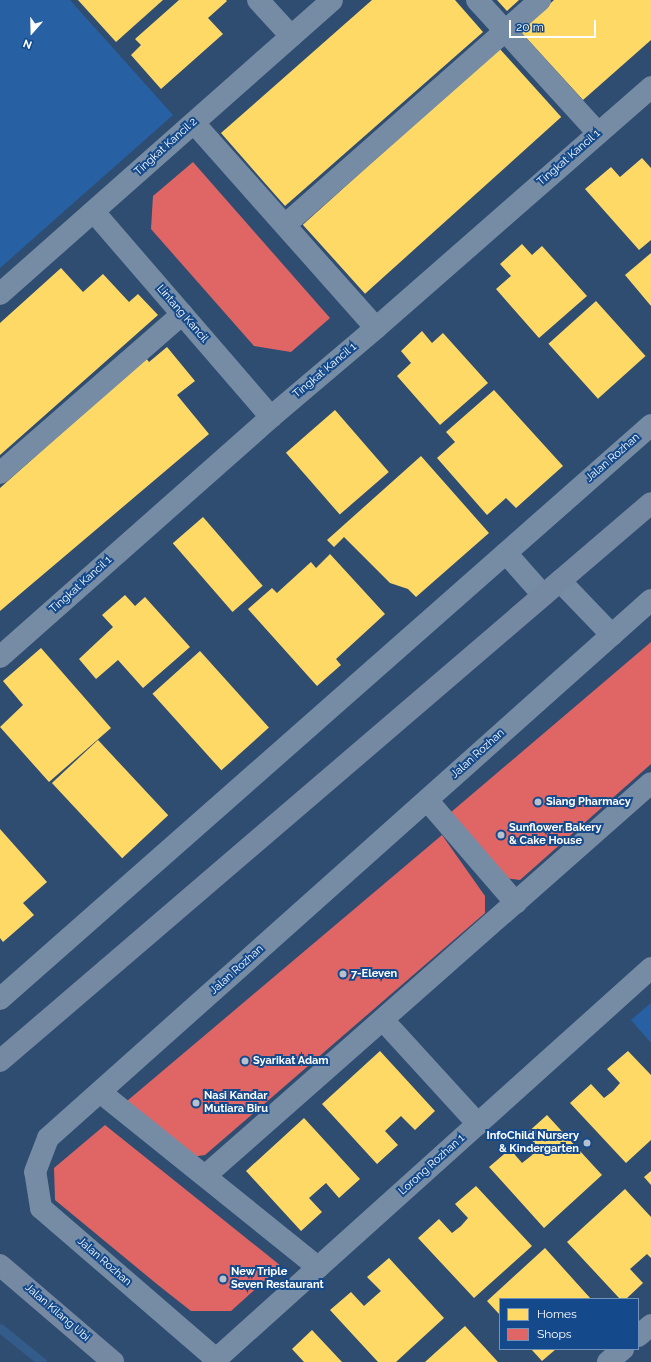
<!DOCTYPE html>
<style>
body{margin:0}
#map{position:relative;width:651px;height:1362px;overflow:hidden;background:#2f4d71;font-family:Raleway,sans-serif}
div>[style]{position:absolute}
.green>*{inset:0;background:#2761a3}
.homes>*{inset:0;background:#ffd966;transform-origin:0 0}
.shops>*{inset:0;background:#e06666}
.stream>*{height:9px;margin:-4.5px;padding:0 4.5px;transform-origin:4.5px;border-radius:4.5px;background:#345c8b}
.minor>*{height:22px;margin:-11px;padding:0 11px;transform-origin:11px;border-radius:11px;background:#768ca5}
.major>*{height:22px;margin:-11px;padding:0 11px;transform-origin:11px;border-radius:11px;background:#7689a3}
.dots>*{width:11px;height:11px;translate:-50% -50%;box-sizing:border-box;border:2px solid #144a8c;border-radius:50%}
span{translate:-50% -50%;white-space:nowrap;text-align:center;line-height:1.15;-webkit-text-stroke:4px #144a8c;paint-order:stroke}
.street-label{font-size:11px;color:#fff}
.poi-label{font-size:11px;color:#fff;font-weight:700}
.left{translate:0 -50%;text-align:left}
.right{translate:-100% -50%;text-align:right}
.legend{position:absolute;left:499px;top:1298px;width:140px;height:52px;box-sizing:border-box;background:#144a8c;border:1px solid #7292ba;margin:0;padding:5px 7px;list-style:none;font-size:12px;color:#fff}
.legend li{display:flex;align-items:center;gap:8px;height:20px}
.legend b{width:20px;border:1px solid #7292ba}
.north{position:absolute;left:12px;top:12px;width:40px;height:40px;-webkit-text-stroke:3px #144a8c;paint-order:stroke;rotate:200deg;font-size:11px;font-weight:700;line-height:16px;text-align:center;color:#fff}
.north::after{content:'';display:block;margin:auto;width:14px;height:18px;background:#fff;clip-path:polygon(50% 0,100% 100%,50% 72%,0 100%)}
.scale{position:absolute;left:509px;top:20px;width:87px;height:18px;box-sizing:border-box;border:2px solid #fff;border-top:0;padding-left:5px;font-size:12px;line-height:14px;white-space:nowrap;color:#fff;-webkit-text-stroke:3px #144a8c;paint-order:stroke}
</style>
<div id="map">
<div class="green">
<div style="clip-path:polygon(0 0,70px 0,173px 115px,0 268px)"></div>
<div style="clip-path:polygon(651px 1003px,651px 1043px,631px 1020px)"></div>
</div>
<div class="homes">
<div style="clip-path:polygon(78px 0,163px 0,116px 42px)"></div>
<div style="clip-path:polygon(179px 0,226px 0,227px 1px,208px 18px,223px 34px,161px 89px,131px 55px,141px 45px,135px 39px)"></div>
<div style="clip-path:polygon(372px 0,455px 0,483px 32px,285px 206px,221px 133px)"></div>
<div style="clip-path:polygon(497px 0,519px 0,507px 11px)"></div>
<div style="clip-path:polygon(554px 0,651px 0,651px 40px,583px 100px,520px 31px)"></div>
<div style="left:499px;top:48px;width:93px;height:264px;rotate:48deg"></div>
<div style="clip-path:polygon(642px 158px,651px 168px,651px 240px,639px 250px,585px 189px,611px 167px,620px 177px)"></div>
<div style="clip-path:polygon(522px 244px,532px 255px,542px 246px,587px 296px,539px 338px,496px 289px,511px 276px,500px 264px)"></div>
<div style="clip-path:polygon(651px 253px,651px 306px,625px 275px)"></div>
<div style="clip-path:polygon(61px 268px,83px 292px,103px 274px,129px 302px,138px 294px,158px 315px,0 455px,0 323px)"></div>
<div style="left:596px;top:301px;width:74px;height:64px;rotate:48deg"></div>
<div style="clip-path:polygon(422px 331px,432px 343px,443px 333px,488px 383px,440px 425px,397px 376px,411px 363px,401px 351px)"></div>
<div style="clip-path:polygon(167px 347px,195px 381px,177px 395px,209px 434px,0 611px,0 488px,146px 358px,149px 362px)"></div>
<div style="clip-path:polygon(494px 390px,563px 466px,516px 508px,506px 498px,487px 515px,437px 458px,455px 442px,446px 432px)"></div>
<div style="left:335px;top:410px;width:82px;height:65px;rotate:49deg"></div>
<div style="clip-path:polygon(421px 456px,489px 533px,416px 597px,408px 589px,390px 583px,344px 537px,334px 547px,327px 540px)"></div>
<div style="left:203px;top:517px;width:91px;height:40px;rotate:49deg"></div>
<div style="clip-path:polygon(330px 554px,385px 614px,336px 659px,341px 665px,317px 686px,248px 609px,272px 588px,277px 593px,311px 562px,316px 568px)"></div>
<div style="clip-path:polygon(125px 595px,135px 606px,145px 597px,190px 647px,143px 688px,118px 660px,96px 679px,79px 659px,113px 627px,102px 615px)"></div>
<div style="clip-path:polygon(41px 648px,111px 728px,49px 782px,0 727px,23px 705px,3px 681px)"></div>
<div style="left:200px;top:651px;width:103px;height:64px;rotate:48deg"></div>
<div style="left:98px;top:740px;width:103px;height:63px;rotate:47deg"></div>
<div style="clip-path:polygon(0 829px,47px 882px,23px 903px,34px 915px,3px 942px,0 938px)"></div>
<div style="clip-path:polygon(380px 1051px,435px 1111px,415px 1130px,401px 1116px,385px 1131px,398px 1145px,377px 1164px,322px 1104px)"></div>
<div style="clip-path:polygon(628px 1051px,651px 1075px,651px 1140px,626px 1163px,570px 1103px,591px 1084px,604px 1098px,613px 1091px,620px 1083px,607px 1069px)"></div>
<div style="clip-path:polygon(547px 1115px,602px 1175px,544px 1228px,489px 1167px,510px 1149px,522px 1163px,531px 1156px,539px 1148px,526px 1134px)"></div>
<div style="clip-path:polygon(304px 1118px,360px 1179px,339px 1198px,326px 1183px,309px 1198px,322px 1212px,301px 1231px,246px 1171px)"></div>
<div style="clip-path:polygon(651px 1171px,651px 1185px,644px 1177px)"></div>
<div style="clip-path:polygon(476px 1186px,532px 1246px,474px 1298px,418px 1238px,439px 1219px,452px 1233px,461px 1226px,468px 1218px,455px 1204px)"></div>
<div style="clip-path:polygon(625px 1189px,651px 1217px,651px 1258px,647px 1254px,630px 1269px,643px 1283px,626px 1299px,620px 1299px,567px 1242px)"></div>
<div style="clip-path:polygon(545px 1248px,591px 1299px,500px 1299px,500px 1315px,487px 1301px)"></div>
<div style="clip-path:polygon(389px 1258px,444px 1318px,396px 1362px,378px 1362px,330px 1310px,351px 1292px,364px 1306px,381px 1291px,367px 1277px)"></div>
<div style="clip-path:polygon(465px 1326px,498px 1362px,425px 1362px,436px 1352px)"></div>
<div style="clip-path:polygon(312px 1330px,342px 1362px,304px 1362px,292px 1349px)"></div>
<div style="clip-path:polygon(531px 1349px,556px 1349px,542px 1361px)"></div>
</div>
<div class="shops">
<div style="clip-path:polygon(193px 162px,330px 318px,291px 352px,254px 346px,151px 229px,153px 196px)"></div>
<div style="clip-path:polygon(651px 642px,651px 764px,520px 880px,504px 878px,450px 813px)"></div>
<div style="clip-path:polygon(442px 835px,485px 896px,485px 913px,205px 1155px,191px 1157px,127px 1101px)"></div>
<div style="clip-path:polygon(105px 1125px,175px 1181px,281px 1266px,231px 1311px,191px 1311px,158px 1285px,55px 1200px,54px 1168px)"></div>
</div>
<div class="stream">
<div style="left:0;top:1328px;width:54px;rotate:39deg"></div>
</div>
<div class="minor">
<div style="left:258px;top:0;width:49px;rotate:47.5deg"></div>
<div style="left:477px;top:0;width:180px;rotate:47.7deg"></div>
<div style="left:194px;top:123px;width:274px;rotate:48.4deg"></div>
<div style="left:94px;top:212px;width:271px;rotate:49.2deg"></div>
<div style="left:285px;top:225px;width:340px;rotate:-41.4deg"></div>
<div style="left:0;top:294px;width:443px;rotate:-41.5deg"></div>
<div style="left:0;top:473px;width:242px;rotate:-41.1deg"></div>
<div style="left:506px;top:553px;width:56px;rotate:48.6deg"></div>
<div style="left:560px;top:581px;width:75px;rotate:46.1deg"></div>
<div style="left:0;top:657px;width:362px;rotate:-41.5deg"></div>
<div style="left:271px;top:417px;width:138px;rotate:-40.3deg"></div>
<div style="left:376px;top:328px;width:366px;rotate:-41.2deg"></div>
<div style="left:427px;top:800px;width:136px;rotate:49.2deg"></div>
<div style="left:0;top:999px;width:868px;rotate:-41.4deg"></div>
<div style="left:383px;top:1020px;width:141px;rotate:47.6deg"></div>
<div style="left:100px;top:1092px;width:280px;rotate:38.8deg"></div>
<div style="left:205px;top:1176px;width:594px;rotate:-41.39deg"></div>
<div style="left:638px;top:1336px;width:17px;rotate:-40deg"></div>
<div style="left:216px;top:1359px;width:231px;rotate:-139.2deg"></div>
<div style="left:41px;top:1208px;width:36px;rotate:-99deg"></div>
<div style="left:35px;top:1172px;width:36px;rotate:-69deg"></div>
<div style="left:48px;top:1138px;width:808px;rotate:-41.74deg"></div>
<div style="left:213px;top:1362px;width:589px;rotate:-41.97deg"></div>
<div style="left:608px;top:1362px;width:20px;rotate:-41deg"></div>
</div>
<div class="major">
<div style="left:0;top:1061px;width:857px;rotate:-40.6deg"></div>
<div style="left:0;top:1265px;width:149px;rotate:40.6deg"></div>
</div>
<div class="dots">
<div style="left:538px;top:802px;background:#b6c1cd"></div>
<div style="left:501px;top:835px;background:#b6c1cd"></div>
<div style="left:343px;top:974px;background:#b6c1cd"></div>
<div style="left:245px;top:1061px;background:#b6c1cd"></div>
<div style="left:196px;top:1103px;background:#b6c1cd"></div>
<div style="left:587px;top:1143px;background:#b6c1cd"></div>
<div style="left:223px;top:1279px;background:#b6c1cd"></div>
</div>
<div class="street-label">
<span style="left:166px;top:147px;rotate:-42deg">Tingkat Kancil 2</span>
<span style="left:569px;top:158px;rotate:-41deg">Tingkat Kancil 1</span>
<span style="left:182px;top:314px;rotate:49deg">Lintang Kancil</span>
<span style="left:325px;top:371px;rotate:-40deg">Tingkat Kancil 1</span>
<span style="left:613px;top:458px;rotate:-41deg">Jalan Rozhan</span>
<span style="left:81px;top:585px;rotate:-42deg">Tingkat Kancil 1</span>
<span style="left:478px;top:754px;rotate:-42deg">Jalan Rozhan</span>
<span style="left:237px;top:970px;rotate:-42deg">Jalan Rozhan</span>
<span style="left:432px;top:1165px;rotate:-42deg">Lorong Rozhan 1</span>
<span style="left:104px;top:1262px;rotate:41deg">Jalan Rozhan</span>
<span style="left:57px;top:1313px;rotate:41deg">Jalan Kilang Ubi</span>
</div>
<div class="poi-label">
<span class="left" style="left:546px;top:802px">Siang Pharmacy</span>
<span class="left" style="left:509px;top:835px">Sunflower Bakery<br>&amp; Cake House</span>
<span class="left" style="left:351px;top:974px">7-Eleven</span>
<span class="left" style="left:253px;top:1061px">Syarikat Adam</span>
<span class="left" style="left:204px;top:1103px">Nasi Kandar<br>Mutiara Biru</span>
<span class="right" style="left:579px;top:1143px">InfoChild Nursery<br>&amp; Kindergarten</span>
<span class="left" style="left:231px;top:1279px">New Triple<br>Seven Restaurant</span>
</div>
<ul class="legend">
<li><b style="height:11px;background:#ffd966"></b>Homes</li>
<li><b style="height:11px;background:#e06666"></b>Shops</li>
</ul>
<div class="north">N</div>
<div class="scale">20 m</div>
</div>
